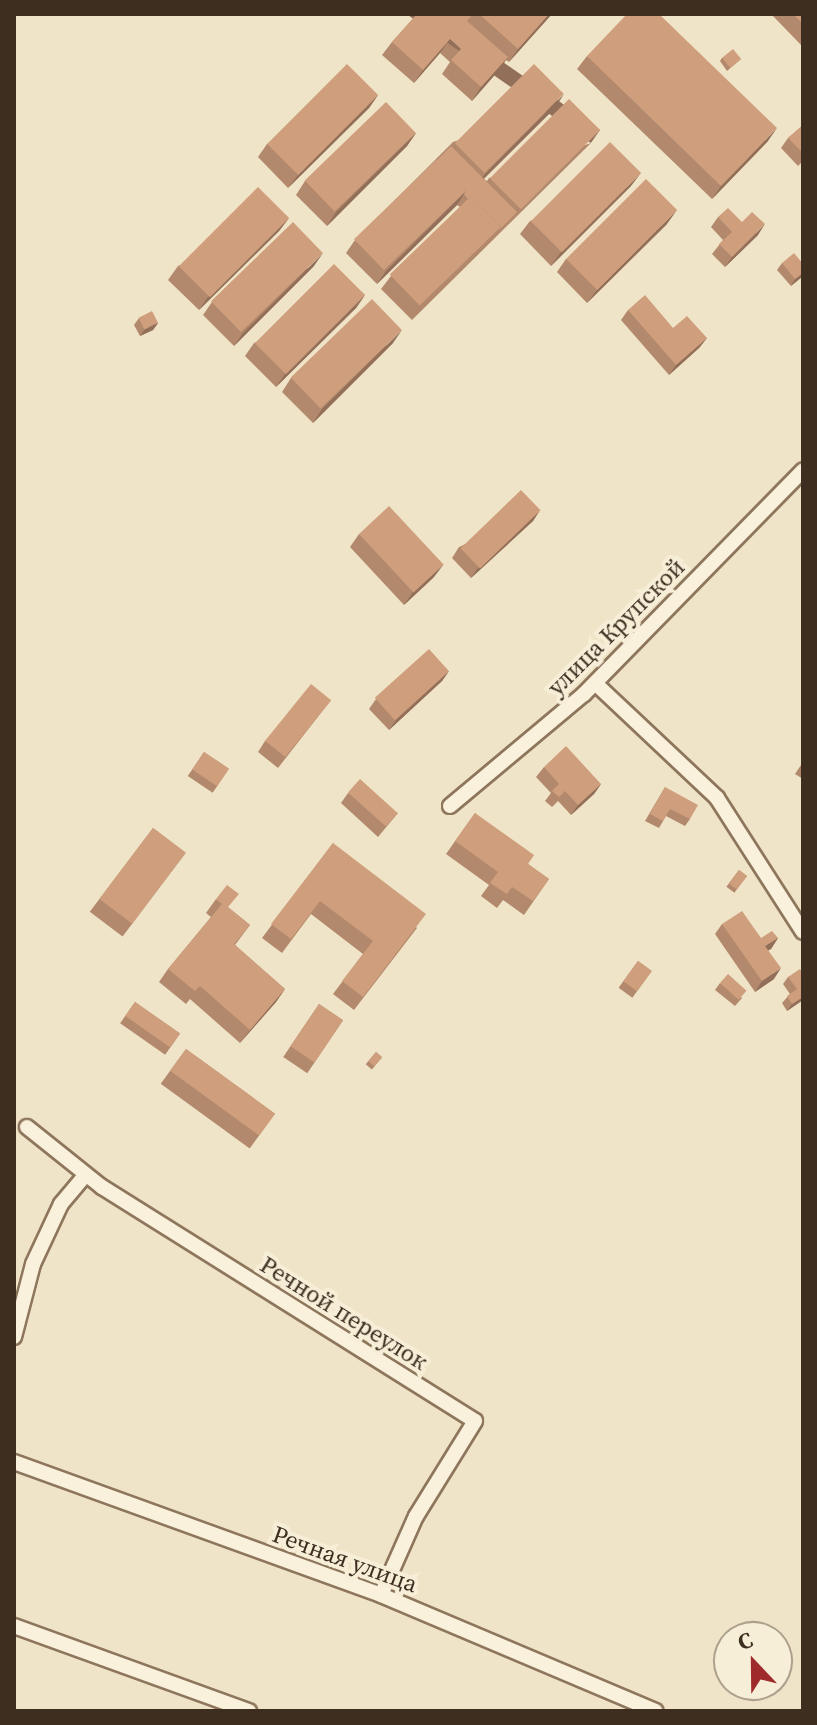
<!DOCTYPE html>
<meta charset="utf-8">
<style>
body{margin:0}
#map{position:relative;width:817px;height:1725px;overflow:hidden;background:#f0e4c8;font-family:"Source Serif 4",serif}
div>[style]{position:absolute}
.roads{filter:drop-shadow(2px 0 #8d765c) drop-shadow(-2px 0 #8d765c) drop-shadow(0 2px #8d765c) drop-shadow(0 -2px #8d765c)}
.minor>*{height:14px;margin:-7px;padding:0 7px;transform-origin:7px;border-radius:7px;background:#faf1dc}
.wall>*{inset:0;background:#b2896c;transform-origin:0 0}
.shaded-wall>*{inset:0;background:#916f58;transform-origin:0 0}
.building>*{inset:0;background:#cf9f7d;transform-origin:0 0}
span{translate:-50% -50%;white-space:nowrap;text-align:center;line-height:1.15;-webkit-text-stroke:8px #f7eed8;paint-order:stroke}
.street-label{font-size:24px;color:#3d2e20}
.frame{position:absolute;inset:0;border:16px solid #3d2e20;pointer-events:none}
.north{position:absolute;left:713px;top:1621px;width:80px;height:80px;box-sizing:border-box;background:#f7eed8;border:2px solid #ada18e;border-radius:50%;rotate:338deg;font-size:22px;font-weight:700;line-height:32px;text-align:center;color:#3d2e20}
.north::after{content:'';display:block;margin:auto;width:28px;height:36px;background:#9e2a2b;clip-path:polygon(50% 0,100% 100%,50% 72%,0 100%)}
</style>
<div id="map">
<div class="roads">
<div class="minor">
<div style="left:595px;top:683px;width:168px;rotate:43.3deg"></div>
<div style="left:717px;top:798px;width:159px;rotate:57.3deg"></div>
<div style="left:450px;top:806px;width:175px;rotate:-39.9deg"></div>
<div style="left:584px;top:694px;width:313px;rotate:-45.6deg"></div>
<div style="left:27px;top:1127px;width:96px;rotate:38.7deg"></div>
<div style="left:102px;top:1187px;width:440px;rotate:32.1deg"></div>
<div style="left:475px;top:1421px;width:112px;rotate:121.8deg"></div>
<div style="left:416px;top:1516px;width:86px;rotate:113.9deg"></div>
<div style="left:14px;top:1337px;width:75px;rotate:-75.4deg"></div>
<div style="left:33px;top:1264px;width:66px;rotate:-65deg"></div>
<div style="left:61px;top:1204px;width:38px;rotate:-50deg"></div>
<div style="left:14px;top:1462px;width:390px;rotate:19.9deg"></div>
<div style="left:381px;top:1595px;width:298px;rotate:22.9deg"></div>
<div style="left:14px;top:1626px;width:250px;rotate:19.9deg"></div>
</div>
</div>
<div class="wall">
<div style="clip-path:polygon(417px 14px,552px 14px,509px 62px,506px 60px,499px 70px,472px 101px,442px 74px,450px 62px,440px 53px,414px 83px,382px 55px,392px 42px)"></div>
<div style="clip-path:polygon(771px 14px,803px 14px,803px 47px)"></div>
<div style="clip-path:polygon(587px 56px,768px 141px,712px 199px,577px 69px)"></div>
<div style="clip-path:polygon(722px 58px,741px 59px,727px 71px,720px 61px)"></div>
<div style="clip-path:polygon(378px 95px,369px 108px,288px 188px,258px 157px,267px 144px)"></div>
<div style="clip-path:polygon(555px 108px,484px 179px,487px 181px,489px 178px,591px 143px,412px 320px,381px 289px,391px 276px,460px 207px,457px 205px,377px 284px,346px 253px,355px 240px,453px 142px)"></div>
<div style="clip-path:polygon(803px 125px,803px 161px,798px 166px,781px 148px,788px 138px)"></div>
<div style="clip-path:polygon(416px 133px,407px 146px,327px 226px,296px 195px,305px 181px)"></div>
<div style="clip-path:polygon(631px 186px,551px 266px,520px 234px,530px 221px)"></div>
<div style="clip-path:polygon(718px 217px,742px 222px,758px 235px,725px 267px,712px 254px,723px 240px,711px 227px)"></div>
<div style="clip-path:polygon(289px 218px,279px 231px,199px 310px,168px 280px,178px 266px)"></div>
<div style="clip-path:polygon(667px 224px,587px 303px,557px 272px,566px 259px)"></div>
<div style="clip-path:polygon(782px 263px,803px 264px,803px 276px,791px 286px,777px 270px)"></div>
<div style="clip-path:polygon(314px 266px,234px 346px,203px 315px,212px 302px)"></div>
<div style="clip-path:polygon(365px 295px,356px 308px,276px 387px,245px 356px,254px 343px)"></div>
<div style="clip-path:polygon(628px 310px,673px 328px,707px 338px,699px 348px,669px 375px,621px 320px)"></div>
<div style="clip-path:polygon(139px 318px,158px 323px,153px 330px,140px 336px,134px 325px)"></div>
<div style="clip-path:polygon(393px 343px,313px 423px,282px 392px,291px 378px)"></div>
<div style="clip-path:polygon(540px 510px,533px 521px,471px 578px,452px 558px,459px 547px)"></div>
<div style="clip-path:polygon(359px 534px,434px 577px,404px 605px,350px 547px)"></div>
<div style="clip-path:polygon(449px 671px,442px 681px,389px 730px,369px 709px,376px 699px)"></div>
<div style="clip-path:polygon(331px 700px,278px 768px,258px 752px,265px 741px)"></div>
<div style="left:204px;top:752px;width:30px;height:29px;rotate:34deg"></div>
<div style="clip-path:polygon(803px 762px,803px 779px,795px 774px)"></div>
<div style="clip-path:polygon(544px 767px,601px 784px,594px 794px,571px 815px,558px 801px,552px 807px,545px 801px,551px 793px,536px 777px)"></div>
<div style="clip-path:polygon(665px 787px,690px 819px,685px 826px,666px 816px,659px 828px,645px 821px)"></div>
<div style="clip-path:polygon(348px 793px,398px 813px,378px 837px,341px 803px)"></div>
<div style="clip-path:polygon(475px 813px,528px 864px,549px 879px,524px 915px,503px 900px,497px 908px,481px 896px,489px 885px,446px 854px)"></div>
<div style="left:153px;top:828px;width:41px;height:105px;rotate:37deg"></div>
<div style="clip-path:polygon(333px 843px,417px 928px,354px 1010px,333px 994px,363px 954px,311px 914px,282px 953px,262px 938px)"></div>
<div style="left:739px;top:870px;width:10px;height:21px;rotate:37deg"></div>
<div style="clip-path:polygon(216px 899px,229px 908px,250px 925px,235px 945px,285px 989px,276px 1002px,240px 1043px,190px 999px,186px 1004px,159px 982px,168px 969px,211px 917px,206px 913px)"></div>
<div style="clip-path:polygon(722px 924px,761px 938px,778px 938px,771px 949px,768px 950px,774px 979px,755px 992px,715px 934px)"></div>
<div style="left:638px;top:961px;width:17px;height:33px;rotate:36deg"></div>
<div style="clip-path:polygon(803px 973px,803px 1000px,787px 1011px,782px 1003px,790px 994px,783px 984px,788px 977px)"></div>
<div style="clip-path:polygon(720px 983px,742px 998px,735px 1006px,715px 990px)"></div>
<div style="left:135px;top:1002px;width:55px;height:26px;rotate:35deg"></div>
<div style="left:319px;top:1004px;width:29px;height:64px;rotate:34deg"></div>
<div style="left:186px;top:1049px;width:110px;height:43px;rotate:36deg"></div>
<div style="left:376px;top:1052px;width:8px;height:16px;rotate:40deg"></div>
</div>
<div class="shaded-wall">
<div style="clip-path:polygon(549px 14px,552px 14px,509px 62px,518px 49px)"></div>
<div style="clip-path:polygon(450px 39px,440px 53px,414px 83px,423px 70px)"></div>
<div style="clip-path:polygon(508px 57px,499px 70px,472px 101px,481px 87px)"></div>
<div style="clip-path:polygon(564px 94px,555px 108px,475px 187px,485px 174px)"></div>
<div style="clip-path:polygon(378px 95px,369px 108px,288px 188px,298px 175px)"></div>
<div style="clip-path:polygon(777px 128px,768px 141px,712px 199px,721px 186px)"></div>
<div style="left:600px;top:130px;width:16px;height:252px;rotate:125deg"></div>
<div style="clip-path:polygon(416px 133px,407px 146px,327px 226px,336px 212px)"></div>
<div style="clip-path:polygon(641px 173px,631px 186px,551px 266px,561px 252px)"></div>
<div style="clip-path:polygon(466px 191px,457px 205px,377px 284px,386px 271px)"></div>
<div style="clip-path:polygon(677px 210px,667px 224px,587px 303px,597px 290px)"></div>
<div style="clip-path:polygon(289px 218px,279px 231px,199px 310px,208px 297px)"></div>
<div style="clip-path:polygon(765px 224px,758px 235px,725px 267px,732px 257px)"></div>
<div style="clip-path:polygon(323px 253px,314px 266px,234px 346px,243px 333px)"></div>
<div style="clip-path:polygon(803px 273px,803px 276px,791px 286px,795px 279px)"></div>
<div style="clip-path:polygon(365px 295px,356px 308px,276px 387px,285px 374px)"></div>
<div style="clip-path:polygon(158px 323px,153px 330px,140px 336px,145px 329px)"></div>
<div style="clip-path:polygon(402px 330px,393px 343px,313px 423px,322px 409px)"></div>
<div style="clip-path:polygon(707px 338px,699px 348px,669px 375px,676px 365px)"></div>
<div style="clip-path:polygon(540px 510px,533px 521px,471px 578px,478px 568px)"></div>
<div style="clip-path:polygon(444px 564px,434px 577px,404px 605px,413px 592px)"></div>
<div style="clip-path:polygon(449px 671px,442px 681px,389px 730px,396px 720px)"></div>
<div style="clip-path:polygon(601px 784px,594px 794px,571px 815px,578px 805px)"></div>
<div style="clip-path:polygon(778px 938px,771px 949px,758px 956px,765px 946px)"></div>
<div style="clip-path:polygon(781px 968px,774px 979px,755px 992px,762px 981px)"></div>
<div style="clip-path:polygon(285px 989px,276px 1002px,240px 1043px,250px 1030px)"></div>
<div style="clip-path:polygon(803px 997px,803px 1000px,787px 1011px,792px 1004px)"></div>
</div>
<div class="building">
<div style="clip-path:polygon(417px 14px,473px 14px,467px 21px,508px 57px,481px 87px,451px 60px,461px 49px,450px 39px,423px 70px,392px 42px)"></div>
<div style="clip-path:polygon(479px 14px,549px 14px,518px 49px)"></div>
<div style="clip-path:polygon(627px 14px,659px 14px,777px 128px,721px 186px,587px 56px)"></div>
<div style="clip-path:polygon(793px 14px,803px 14px,803px 24px)"></div>
<div style="left:733px;top:49px;width:13px;height:14px;rotate:51deg"></div>
<div style="left:347px;top:64px;width:44px;height:113px;rotate:45deg"></div>
<div style="left:534px;top:64px;width:42px;height:112px;rotate:45deg"></div>
<div style="left:569px;top:99px;width:44px;height:112px;rotate:45deg"></div>
<div style="left:386px;top:102px;width:43px;height:113px;rotate:46deg"></div>
<div style="clip-path:polygon(803px 125px,803px 153px,788px 138px)"></div>
<div style="left:610px;top:142px;width:44px;height:112px;rotate:45deg"></div>
<div style="clip-path:polygon(451px 146px,517px 212px,499px 230px,501px 227px,471px 196px,468px 199px,464px 194px,466px 191px,436px 161px)"></div>
<div style="left:436px;top:160px;width:43px;height:114px;rotate:46deg"></div>
<div style="left:646px;top:179px;width:44px;height:113px;rotate:45deg"></div>
<div style="left:258px;top:187px;width:44px;height:112px;rotate:45deg"></div>
<div style="left:471px;top:196px;width:43px;height:113px;rotate:46deg"></div>
<div style="clip-path:polygon(728px 208px,742px 222px,752px 212px,765px 224px,732px 257px,719px 244px,732px 232px,718px 217px)"></div>
<div style="left:293px;top:222px;width:43px;height:114px;rotate:46deg"></div>
<div style="clip-path:polygon(794px 253px,803px 264px,803px 273px,795px 279px,782px 263px)"></div>
<div style="left:334px;top:264px;width:44px;height:112px;rotate:45deg"></div>
<div style="clip-path:polygon(645px 295px,673px 328px,687px 316px,707px 338px,676px 365px,628px 310px)"></div>
<div style="left:372px;top:299px;width:43px;height:113px;rotate:46deg"></div>
<div style="left:152px;top:311px;width:13px;height:15px;rotate:63deg"></div>
<div style="left:521px;top:490px;width:28px;height:84px;rotate:46deg"></div>
<div style="left:389px;top:506px;width:80px;height:41px;rotate:47deg"></div>
<div style="left:429px;top:649px;width:30px;height:73px;rotate:48deg"></div>
<div style="left:311px;top:684px;width:26px;height:73px;rotate:39deg"></div>
<div style="clip-path:polygon(566px 746px,601px 784px,578px 805px,565px 791px,559px 797px,552px 791px,559px 784px,544px 767px)"></div>
<div style="left:204px;top:752px;width:30px;height:21px;rotate:34deg"></div>
<div style="left:360px;top:779px;width:51px;height:18px;rotate:42deg"></div>
<div style="clip-path:polygon(665px 787px,698px 805px,690px 819px,670px 809px,663px 821px,650px 814px)"></div>
<div style="clip-path:polygon(475px 813px,534px 855px,528px 864px,549px 879px,533px 901px,512px 887px,507px 894px,490px 883px,498px 872px,455px 841px)"></div>
<div style="left:153px;top:828px;width:41px;height:89px;rotate:37deg"></div>
<div style="clip-path:polygon(333px 843px,426px 914px,363px 997px,342px 981px,373px 941px,320px 901px,291px 939px,271px 924px)"></div>
<div style="left:739px;top:870px;width:10px;height:17px;rotate:37deg"></div>
<div style="clip-path:polygon(227px 885px,239px 894px,228px 907px,250px 925px,234px 944px,285px 989px,250px 1030px,200px 986px,195px 991px,168px 969px,222px 904px,216px 899px)"></div>
<div style="clip-path:polygon(742px 911px,761px 938px,772px 931px,778px 938px,765px 946px,781px 968px,762px 981px,722px 924px)"></div>
<div style="left:638px;top:961px;width:17px;height:25px;rotate:36deg"></div>
<div style="clip-path:polygon(800px 969px,803px 973px,803px 997px,792px 1004px,787px 996px,797px 989px,788px 977px)"></div>
<div style="left:728px;top:974px;width:25px;height:12px;rotate:42deg"></div>
<div style="left:135px;top:1002px;width:55px;height:17px;rotate:35deg"></div>
<div style="left:319px;top:1004px;width:29px;height:51px;rotate:34deg"></div>
<div style="left:186px;top:1049px;width:110px;height:27px;rotate:36deg"></div>
<div style="left:376px;top:1052px;width:8px;height:12px;rotate:40deg"></div>
</div>
<div class="street-label">
<span style="left:616px;top:627px;rotate:-45deg">улица Крупской</span>
<span style="left:344px;top:1313px;rotate:32deg">Речной переулок</span>
<span style="left:345px;top:1559px;rotate:20deg">Речная улица</span>
</div>
<div class="frame"></div>
<div class="north">С</div>
</div>
